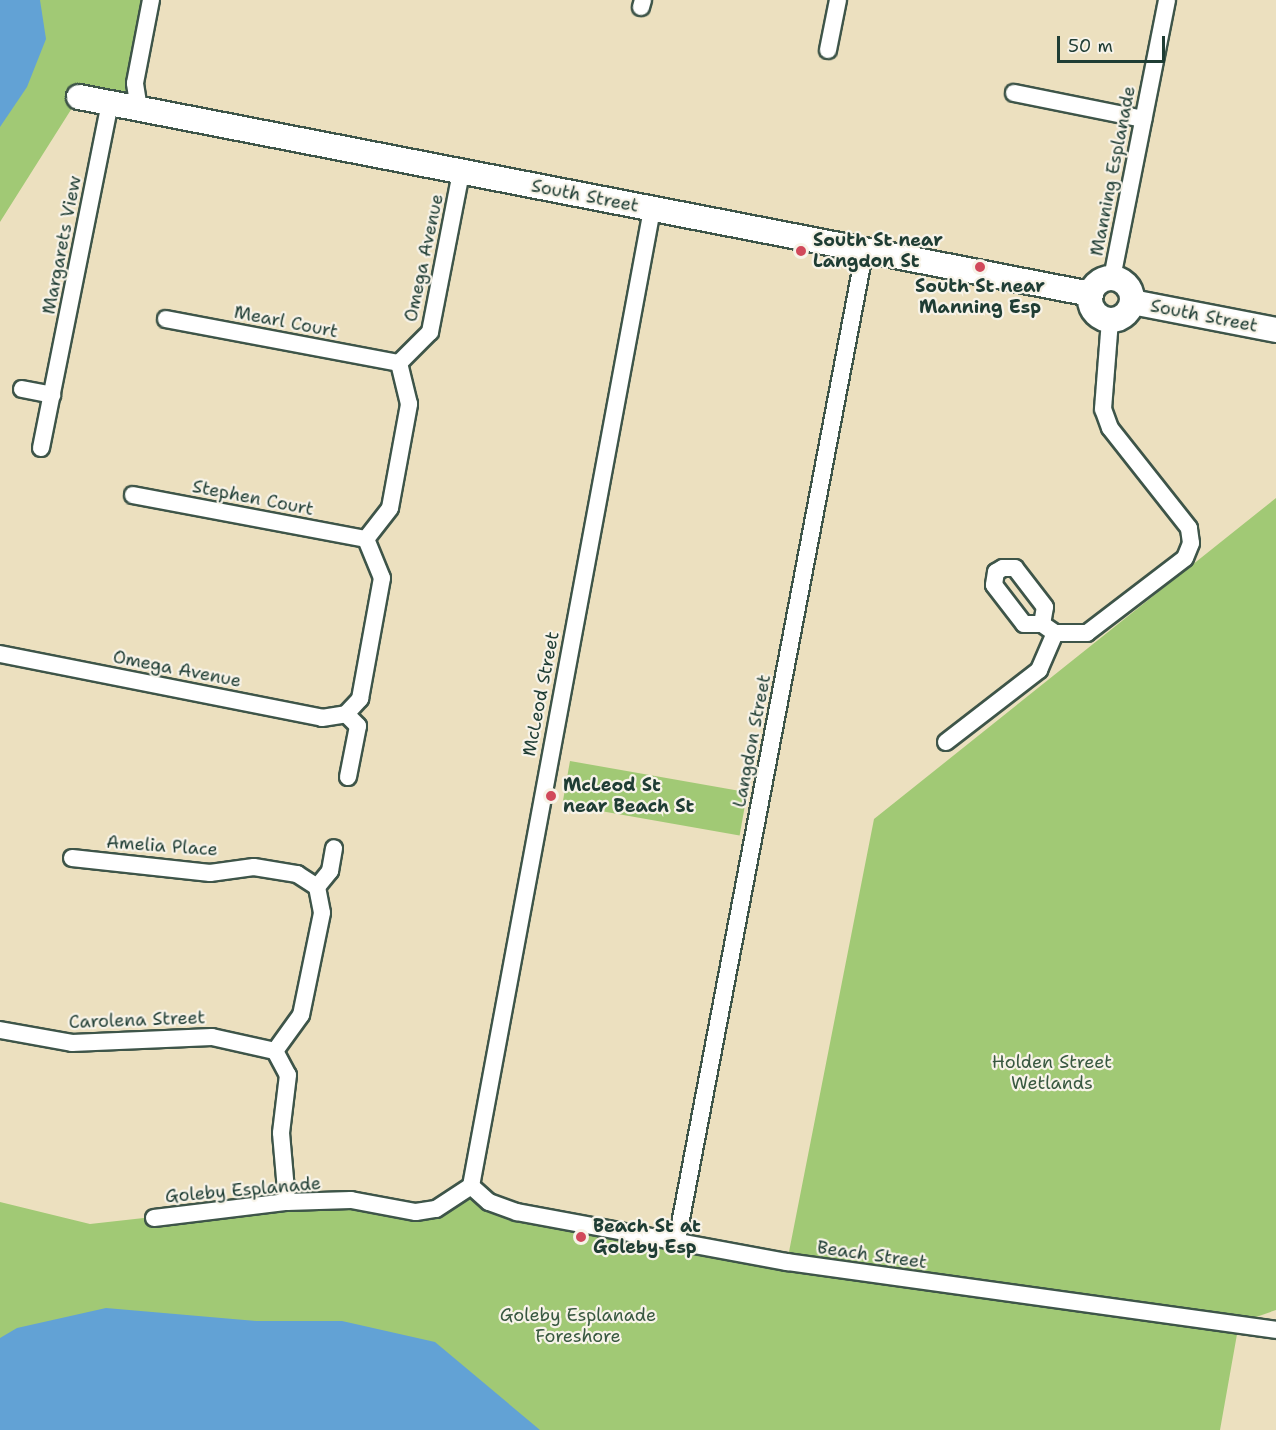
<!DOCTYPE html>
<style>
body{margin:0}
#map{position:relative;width:1276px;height:1430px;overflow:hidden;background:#ece0bf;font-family:"Shantell Sans",sans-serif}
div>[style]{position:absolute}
.green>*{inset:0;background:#a1c975;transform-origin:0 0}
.water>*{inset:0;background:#62a2d5}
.roads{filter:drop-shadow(2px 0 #3e5549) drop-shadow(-2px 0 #3e5549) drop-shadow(0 2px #3e5549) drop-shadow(0 -2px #3e5549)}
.street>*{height:16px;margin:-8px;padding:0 8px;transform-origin:8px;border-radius:8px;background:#fff}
.secondary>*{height:24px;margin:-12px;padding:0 12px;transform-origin:12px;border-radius:12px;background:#fff}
.secondary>.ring{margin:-12px;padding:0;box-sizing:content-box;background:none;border:24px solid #fff;border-radius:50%}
.dots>*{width:16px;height:16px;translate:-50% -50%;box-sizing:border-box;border:3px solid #f7f3e8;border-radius:50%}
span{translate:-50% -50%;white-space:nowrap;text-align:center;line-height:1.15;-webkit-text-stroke:4.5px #f7f3e8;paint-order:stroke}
.street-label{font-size:18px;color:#1f3d34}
.poi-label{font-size:18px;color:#1f3d34;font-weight:700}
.left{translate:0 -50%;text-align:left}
.park-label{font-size:18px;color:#395941}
.scale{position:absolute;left:1057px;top:36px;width:108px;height:27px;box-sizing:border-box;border:3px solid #1f3d34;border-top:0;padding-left:8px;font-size:18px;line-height:21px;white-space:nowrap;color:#1f3d34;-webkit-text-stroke:4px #f7f3e8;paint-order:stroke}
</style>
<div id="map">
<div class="green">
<div style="clip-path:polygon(0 0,151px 0,139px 109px,79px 97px,0 222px)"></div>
<div style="clip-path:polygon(1276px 498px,1276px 1310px,1239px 1323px,1220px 1430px,0 1430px,0 1202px,90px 1224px,287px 1202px,416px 1212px,471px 1186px,489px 1202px,787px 1262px,874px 819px)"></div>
<div style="left:570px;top:761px;width:180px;height:44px;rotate:10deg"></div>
</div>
<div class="water">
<div style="clip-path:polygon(0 0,40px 0,46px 39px,27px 87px,0 127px)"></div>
<div style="clip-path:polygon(106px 1308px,256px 1321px,342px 1321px,435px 1342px,540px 1430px,0 1430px,0 1338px,17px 1328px)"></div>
</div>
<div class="roads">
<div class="street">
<div style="left:641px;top:7px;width:7px;rotate:-74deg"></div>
<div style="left:828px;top:50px;width:51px;rotate:-78.7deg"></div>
<div style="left:1014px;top:93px;width:132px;rotate:11.4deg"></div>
<div style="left:139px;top:109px;width:26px;rotate:-99deg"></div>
<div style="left:135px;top:83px;width:85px;rotate:-79.1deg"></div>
<div style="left:1112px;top:278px;width:283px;rotate:-78.8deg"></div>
<div style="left:166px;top:319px;width:237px;rotate:10.7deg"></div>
<div style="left:22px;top:389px;width:31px;rotate:11deg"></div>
<div style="left:41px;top:448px;width:352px;rotate:-78.7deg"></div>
<div style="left:133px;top:495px;width:237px;rotate:10.7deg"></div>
<div style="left:1042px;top:624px;width:17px;rotate:-80deg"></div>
<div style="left:1045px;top:607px;width:49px;rotate:-127.6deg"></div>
<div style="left:1015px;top:568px;width:12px;rotate:180deg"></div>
<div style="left:1003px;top:568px;width:8px;rotate:150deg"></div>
<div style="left:996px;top:572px;width:13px;rotate:99deg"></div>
<div style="left:994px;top:585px;width:49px;rotate:52.4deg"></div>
<div style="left:1024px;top:624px;width:18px"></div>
<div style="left:1042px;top:624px;width:16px;rotate:35deg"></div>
<div style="left:1055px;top:633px;width:32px"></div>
<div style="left:1087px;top:633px;width:123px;rotate:-37.4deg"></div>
<div style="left:1185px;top:558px;width:16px;rotate:-68deg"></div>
<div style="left:1191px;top:543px;width:15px;rotate:-98deg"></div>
<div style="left:1189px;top:528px;width:127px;rotate:-128.3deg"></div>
<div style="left:1110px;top:428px;width:20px;rotate:-110deg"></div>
<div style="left:1103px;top:409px;width:89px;rotate:-85.5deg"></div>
<div style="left:0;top:654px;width:328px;rotate:11.2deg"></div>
<div style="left:322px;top:718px;width:24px;rotate:-9deg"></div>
<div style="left:346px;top:714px;width:21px;rotate:-47deg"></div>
<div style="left:360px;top:699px;width:123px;rotate:-79.7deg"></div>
<div style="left:382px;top:578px;width:42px;rotate:-112.3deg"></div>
<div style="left:366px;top:539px;width:39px;rotate:-52deg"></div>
<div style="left:390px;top:508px;width:106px;rotate:-79.6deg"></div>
<div style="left:409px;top:404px;width:42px;rotate:-103.7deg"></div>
<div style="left:399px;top:363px;width:44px;rotate:-45deg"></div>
<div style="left:430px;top:332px;width:163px;rotate:-79deg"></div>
<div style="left:346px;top:714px;width:17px;rotate:45deg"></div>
<div style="left:358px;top:726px;width:52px;rotate:101.1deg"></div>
<div style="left:946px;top:742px;width:118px;rotate:-37.7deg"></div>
<div style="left:1039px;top:670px;width:40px;rotate:-66.6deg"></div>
<div style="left:72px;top:858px;width:139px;rotate:6.2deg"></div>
<div style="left:210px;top:873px;width:44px;rotate:-7.8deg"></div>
<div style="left:254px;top:867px;width:44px;rotate:9.2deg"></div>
<div style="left:297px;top:874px;width:24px;rotate:33deg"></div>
<div style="left:317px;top:887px;width:26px;rotate:79deg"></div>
<div style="left:322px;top:913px;width:104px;rotate:101.6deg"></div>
<div style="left:301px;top:1015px;width:44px;rotate:125.8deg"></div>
<div style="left:275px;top:1051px;width:27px;rotate:62deg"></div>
<div style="left:288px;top:1075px;width:58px;rotate:96.9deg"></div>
<div style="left:281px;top:1133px;width:69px;rotate:85deg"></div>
<div style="left:317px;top:887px;width:21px;rotate:-51deg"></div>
<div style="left:330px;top:871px;width:23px;rotate:-80deg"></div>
<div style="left:0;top:1030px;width:73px;rotate:10.2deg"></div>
<div style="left:72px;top:1043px;width:140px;rotate:-2.5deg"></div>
<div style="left:212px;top:1037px;width:65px;rotate:12.5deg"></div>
<div style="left:471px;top:1186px;width:994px;rotate:-79.5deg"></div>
<div style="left:471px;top:1186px;width:24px;rotate:42deg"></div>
<div style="left:489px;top:1202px;width:30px;rotate:20deg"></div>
<div style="left:517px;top:1212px;width:275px;rotate:10.5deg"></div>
<div style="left:787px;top:1262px;width:494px;rotate:7.9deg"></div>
<div style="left:154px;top:1218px;width:134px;rotate:-6.9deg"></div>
<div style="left:287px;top:1202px;width:64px;rotate:-1.8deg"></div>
<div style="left:351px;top:1200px;width:66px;rotate:10.5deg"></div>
<div style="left:416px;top:1212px;width:20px;rotate:-9deg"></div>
<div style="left:436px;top:1209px;width:42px;rotate:-33.3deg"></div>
<div style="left:677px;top:1240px;width:1009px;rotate:-79.26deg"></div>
</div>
<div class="secondary">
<div style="left:79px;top:97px;width:1031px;rotate:11.02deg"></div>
<div class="ring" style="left:1090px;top:278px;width:18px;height:18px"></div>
<div style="left:1132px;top:302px;width:147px;rotate:11deg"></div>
</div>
</div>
<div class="dots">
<div style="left:801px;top:251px;background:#d1495b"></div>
<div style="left:980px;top:267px;background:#d1495b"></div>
<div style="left:551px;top:796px;background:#d1495b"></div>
<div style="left:581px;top:1237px;background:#d1495b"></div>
</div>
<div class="street-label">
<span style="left:1113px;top:171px;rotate:-79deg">Manning Esplanade</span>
<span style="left:585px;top:196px;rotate:11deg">South Street</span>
<span style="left:62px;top:245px;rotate:-79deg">Margarets View</span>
<span style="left:424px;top:258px;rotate:-78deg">Omega Avenue</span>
<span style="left:1204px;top:316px;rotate:11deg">South Street</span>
<span style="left:286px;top:322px;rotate:11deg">Mearl Court</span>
<span style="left:253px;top:498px;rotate:11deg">Stephen Court</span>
<span style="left:177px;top:669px;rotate:11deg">Omega Avenue</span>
<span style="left:541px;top:694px;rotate:-79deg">McLeod Street</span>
<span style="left:752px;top:741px;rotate:-79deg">Langdon Street</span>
<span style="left:162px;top:846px;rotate:4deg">Amelia Place</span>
<span style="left:137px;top:1020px;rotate:-2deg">Carolena Street</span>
<span style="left:243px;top:1190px;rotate:-5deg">Goleby Esplanade</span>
<span style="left:872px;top:1255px;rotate:8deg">Beach Street</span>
</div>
<div class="poi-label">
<span class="left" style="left:813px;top:251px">South St near<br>Langdon St</span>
<span style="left:980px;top:297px">South St near<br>Manning Esp</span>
<span class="left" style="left:563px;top:796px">McLeod St<br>near Beach St</span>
<span class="left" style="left:593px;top:1237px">Beach St at<br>Goleby Esp</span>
</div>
<div class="park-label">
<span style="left:1052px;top:1073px">Holden Street<br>Wetlands</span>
<span style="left:578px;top:1326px">Goleby Esplanade<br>Foreshore</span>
</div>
<div class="scale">50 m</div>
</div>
